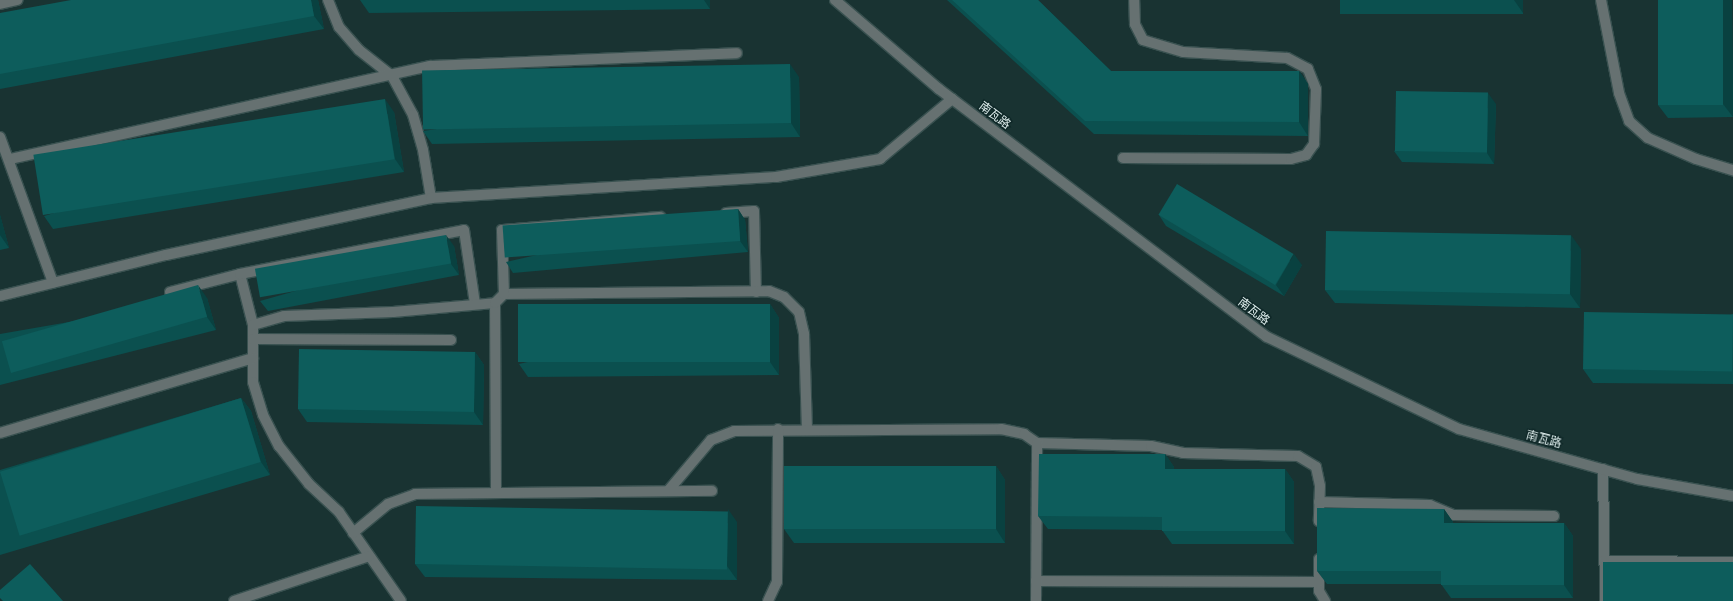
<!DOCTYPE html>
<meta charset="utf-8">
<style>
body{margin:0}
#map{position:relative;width:1733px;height:601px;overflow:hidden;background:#193332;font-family:Montserrat,"Noto Sans SC",sans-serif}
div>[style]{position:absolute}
.roads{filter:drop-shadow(1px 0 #395150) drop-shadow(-1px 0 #395150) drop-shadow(0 1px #395150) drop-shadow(0 -1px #395150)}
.minor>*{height:10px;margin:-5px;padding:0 5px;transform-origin:5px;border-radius:5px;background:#667171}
.tertiary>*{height:10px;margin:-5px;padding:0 5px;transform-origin:5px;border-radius:5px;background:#667171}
.wall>*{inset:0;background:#0b504f;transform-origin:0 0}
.shaded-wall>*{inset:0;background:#094140}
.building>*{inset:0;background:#0d5d5c;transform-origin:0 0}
span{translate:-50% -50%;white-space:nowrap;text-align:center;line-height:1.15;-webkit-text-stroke:3px #0f2828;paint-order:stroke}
.street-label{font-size:12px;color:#deedec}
</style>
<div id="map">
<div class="roads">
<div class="minor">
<div style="left:328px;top:0;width:29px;rotate:68deg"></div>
<div style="left:339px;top:27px;width:30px;rotate:49deg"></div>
<div style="left:359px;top:50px;width:42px;rotate:38.2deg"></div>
<div style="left:392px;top:76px;width:44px;rotate:61.7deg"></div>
<div style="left:413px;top:115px;width:36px;rotate:74deg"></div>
<div style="left:423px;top:150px;width:49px;rotate:80.5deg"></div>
<div style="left:1601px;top:0;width:95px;rotate:79deg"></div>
<div style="left:1619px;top:93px;width:30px;rotate:70deg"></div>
<div style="left:1629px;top:121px;width:25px;rotate:42deg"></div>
<div style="left:1648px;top:138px;width:52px;rotate:23.6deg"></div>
<div style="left:1696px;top:159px;width:39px;rotate:17deg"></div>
<div style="left:0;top:4px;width:18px;rotate:-13deg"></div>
<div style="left:0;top:137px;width:155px;rotate:70deg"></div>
<div style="left:1123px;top:158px;width:168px;rotate:0.3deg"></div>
<div style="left:1291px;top:159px;width:16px;rotate:-15deg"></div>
<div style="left:1306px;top:155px;width:14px;rotate:-54deg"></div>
<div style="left:1314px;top:144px;width:55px;rotate:-87.9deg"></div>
<div style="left:1316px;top:89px;width:22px;rotate:-112deg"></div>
<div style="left:1308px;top:69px;width:24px;rotate:-152deg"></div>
<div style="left:1287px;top:58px;width:104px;rotate:-176.7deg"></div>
<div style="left:1183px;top:52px;width:42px;rotate:-163.3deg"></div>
<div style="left:1143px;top:40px;width:18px;rotate:-117deg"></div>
<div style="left:1135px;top:24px;width:24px;rotate:-92deg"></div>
<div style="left:10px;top:159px;width:430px;rotate:-12.5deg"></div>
<div style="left:430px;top:66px;width:307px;rotate:-2.4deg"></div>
<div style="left:726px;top:213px;width:28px;rotate:-4deg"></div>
<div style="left:754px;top:211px;width:81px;rotate:88.6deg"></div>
<div style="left:240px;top:274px;width:53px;rotate:75.7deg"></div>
<div style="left:253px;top:325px;width:57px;rotate:90deg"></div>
<div style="left:253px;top:382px;width:34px;rotate:73deg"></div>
<div style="left:263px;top:415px;width:35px;rotate:63deg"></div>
<div style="left:279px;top:446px;width:48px;rotate:51.7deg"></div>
<div style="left:309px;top:484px;width:41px;rotate:43deg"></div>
<div style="left:339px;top:512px;width:108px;rotate:55.1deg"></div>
<div style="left:170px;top:292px;width:72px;rotate:-14.4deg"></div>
<div style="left:240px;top:274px;width:228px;rotate:-11.1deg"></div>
<div style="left:464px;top:230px;width:75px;rotate:81.5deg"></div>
<div style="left:504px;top:294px;width:265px;rotate:-0.6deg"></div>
<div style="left:769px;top:291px;width:16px;rotate:22deg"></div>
<div style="left:784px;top:297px;width:21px;rotate:45deg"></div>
<div style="left:799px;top:312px;width:23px;rotate:77deg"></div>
<div style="left:804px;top:334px;width:95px;rotate:88.2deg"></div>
<div style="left:0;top:296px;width:171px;rotate:-13.9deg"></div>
<div style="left:166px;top:255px;width:271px;rotate:-12.1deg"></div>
<div style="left:431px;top:198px;width:346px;rotate:-3.5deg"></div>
<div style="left:776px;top:177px;width:106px;rotate:-9.8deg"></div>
<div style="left:880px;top:159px;width:94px;rotate:-39.8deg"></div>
<div style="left:253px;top:325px;width:32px;rotate:-16deg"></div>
<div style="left:284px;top:316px;width:109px;rotate:-2.1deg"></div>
<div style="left:393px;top:312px;width:102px;rotate:-5deg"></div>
<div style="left:253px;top:339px;width:198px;rotate:0.3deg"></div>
<div style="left:0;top:433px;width:264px;rotate:-16.5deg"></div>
<div style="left:1603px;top:469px;width:132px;rotate:89.1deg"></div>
<div style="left:668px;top:491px;width:67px;rotate:-49.9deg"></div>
<div style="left:711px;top:440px;width:25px;rotate:-21deg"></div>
<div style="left:734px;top:431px;width:267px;rotate:-0.4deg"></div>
<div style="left:1001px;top:429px;width:24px;rotate:12deg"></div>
<div style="left:1024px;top:434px;width:16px;rotate:35deg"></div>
<div style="left:1037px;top:443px;width:114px;rotate:1.5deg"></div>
<div style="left:1151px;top:446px;width:33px;rotate:12deg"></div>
<div style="left:1183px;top:453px;width:115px;rotate:1.5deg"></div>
<div style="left:1298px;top:456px;width:21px;rotate:31deg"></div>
<div style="left:1316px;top:467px;width:19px;rotate:78deg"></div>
<div style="left:1320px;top:486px;width:35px;rotate:92deg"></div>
<div style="left:496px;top:493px;width:190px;rotate:-90.3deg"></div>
<div style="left:495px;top:303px;width:13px;rotate:-45deg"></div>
<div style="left:504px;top:294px;width:64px;rotate:-91.8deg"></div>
<div style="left:502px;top:230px;width:159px;rotate:-4.7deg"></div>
<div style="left:1319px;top:502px;width:111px;rotate:1.5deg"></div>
<div style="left:1430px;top:505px;width:25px;rotate:23deg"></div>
<div style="left:1453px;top:515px;width:101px;rotate:0.6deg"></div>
<div style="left:353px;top:533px;width:45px;rotate:-39.6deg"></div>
<div style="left:388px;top:504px;width:29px;rotate:-20deg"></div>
<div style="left:415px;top:494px;width:297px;rotate:-0.6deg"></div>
<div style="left:1319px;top:559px;width:32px;rotate:90deg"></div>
<div style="left:1319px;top:591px;width:12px;rotate:59deg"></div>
<div style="left:1604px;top:561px;width:129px;rotate:0.4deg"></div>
<div style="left:1036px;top:581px;width:283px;rotate:0.2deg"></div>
<div style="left:234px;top:601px;width:142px;rotate:-18.4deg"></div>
<div style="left:768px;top:601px;width:21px;rotate:-65deg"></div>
<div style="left:777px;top:582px;width:153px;rotate:-89.6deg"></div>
<div style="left:1036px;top:601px;width:158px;rotate:-89.6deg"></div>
</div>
<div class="tertiary">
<div style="left:835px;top:0;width:137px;rotate:40.6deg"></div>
<div style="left:939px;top:89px;width:411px;rotate:37.1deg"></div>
<div style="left:1267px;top:337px;width:213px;rotate:25.6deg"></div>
<div style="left:1459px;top:429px;width:185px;rotate:15.7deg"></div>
<div style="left:1637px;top:479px;width:97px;rotate:10deg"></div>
</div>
</div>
<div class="wall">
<div style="clip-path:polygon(318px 0,324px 29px,0 89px,0 13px)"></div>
<div style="clip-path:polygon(360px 0,710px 0,710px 9px,369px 13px)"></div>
<div style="clip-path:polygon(947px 0,1038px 0,1111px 71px,1299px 71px,1308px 84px,1308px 136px,1094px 134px)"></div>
<div style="left:1340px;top:0;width:183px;height:14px"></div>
<div style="clip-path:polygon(1658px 0,1732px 0,1733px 117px,1668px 118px,1658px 105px)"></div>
<div style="clip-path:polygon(799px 77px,800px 137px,432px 144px,423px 131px)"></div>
<div style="clip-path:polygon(1496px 104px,1494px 164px,1402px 162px,1394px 151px)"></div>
<div style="clip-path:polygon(394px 112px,404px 172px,53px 229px,44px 216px)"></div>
<div style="clip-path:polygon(738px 209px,745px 220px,748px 252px,513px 273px,506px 262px)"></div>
<div style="clip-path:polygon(0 215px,9px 248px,0 250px)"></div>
<div style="clip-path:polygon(1159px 215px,1302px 265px,1284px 296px,1166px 226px)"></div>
<div style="clip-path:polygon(454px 246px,459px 275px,268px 311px,260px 301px)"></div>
<div style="clip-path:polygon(1581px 249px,1580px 308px,1335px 303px,1325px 290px)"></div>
<div style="clip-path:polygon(207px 298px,216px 330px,0 385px,0 334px)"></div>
<div style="clip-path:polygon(770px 304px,779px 318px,779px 375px,528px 377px,519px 364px)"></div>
<div style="clip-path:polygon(1733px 314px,1733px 384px,1593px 383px,1583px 369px)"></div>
<div style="clip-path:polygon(475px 352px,484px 365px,483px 425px,307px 422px,298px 409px)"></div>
<div style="clip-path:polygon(241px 398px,251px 411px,270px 475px,0 555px,0 470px)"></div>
<div style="clip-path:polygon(1165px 454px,1174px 467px,1174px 469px,1285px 469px,1294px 482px,1294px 544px,1172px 544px,1162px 530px,1048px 529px,1038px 516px)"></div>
<div style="clip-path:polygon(996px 466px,1005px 480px,1005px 543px,794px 543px,784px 529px)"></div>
<div style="clip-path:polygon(1444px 509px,1453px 522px,1453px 523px,1564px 523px,1573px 536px,1573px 598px,1451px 598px,1441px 584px,1327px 584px,1317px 571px)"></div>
<div style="clip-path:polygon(737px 522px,737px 580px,425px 577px,415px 564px)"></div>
</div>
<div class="shaded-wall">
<div style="clip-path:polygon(311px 0,318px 0,324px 29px,314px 16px)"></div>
<div style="clip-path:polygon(704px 0,710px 0,710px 9px)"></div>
<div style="clip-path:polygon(1514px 0,1523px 0,1523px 13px)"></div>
<div style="clip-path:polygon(1723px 0,1732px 0,1733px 117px,1723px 104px)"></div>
<div style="clip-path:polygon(790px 64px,799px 77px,800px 137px,791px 123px)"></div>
<div style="clip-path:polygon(1299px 71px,1308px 84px,1308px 136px,1299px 122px)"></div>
<div style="clip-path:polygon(1488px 93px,1496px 104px,1494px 164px,1487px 153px)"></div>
<div style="clip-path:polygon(385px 99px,394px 112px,404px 172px,395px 159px)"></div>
<div style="clip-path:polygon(738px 209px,745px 220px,748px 252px,740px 241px)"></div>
<div style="clip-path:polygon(0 215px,9px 248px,0 235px)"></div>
<div style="clip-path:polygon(446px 235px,454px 246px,459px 275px,451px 264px)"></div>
<div style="clip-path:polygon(1571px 235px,1581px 249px,1580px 308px,1570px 294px)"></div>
<div style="clip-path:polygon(1294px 254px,1302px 265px,1284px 296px,1276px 285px)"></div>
<div style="clip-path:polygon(198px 285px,207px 298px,216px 330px,207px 317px)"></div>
<div style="clip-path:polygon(770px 304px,779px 318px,779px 375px,770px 362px)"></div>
<div style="clip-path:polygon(475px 352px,484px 365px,483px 425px,474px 412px)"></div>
<div style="clip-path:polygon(241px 398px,251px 411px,270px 475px,261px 462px)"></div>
<div style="clip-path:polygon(1165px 454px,1174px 467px,1174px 482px,1165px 469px)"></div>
<div style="clip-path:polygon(996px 466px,1005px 480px,1005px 543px,996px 529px)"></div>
<div style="clip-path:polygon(1285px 469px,1294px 482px,1294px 544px,1285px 531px)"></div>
<div style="clip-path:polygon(728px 509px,737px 522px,737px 580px,727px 566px)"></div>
<div style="clip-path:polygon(1444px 509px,1453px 522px,1453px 536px,1444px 523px)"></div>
<div style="clip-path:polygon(1564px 523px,1573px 536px,1573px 598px,1564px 585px)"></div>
</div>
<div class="building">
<div style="clip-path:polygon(71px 0,311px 0,314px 16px,0 74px,0 13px)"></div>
<div style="clip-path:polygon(952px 0,1038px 0,1111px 71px,1299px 71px,1299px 122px,1085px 121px)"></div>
<div style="left:1658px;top:0;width:65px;height:105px"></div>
<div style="left:790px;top:64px;width:59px;height:368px;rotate:89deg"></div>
<div style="left:1396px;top:91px;width:92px;height:60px;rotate:1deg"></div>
<div style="left:385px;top:99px;width:61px;height:356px;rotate:81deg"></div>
<div style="left:1177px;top:184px;width:136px;height:36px;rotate:31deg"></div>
<div style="left:738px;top:209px;width:32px;height:236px;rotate:86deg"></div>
<div style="left:1326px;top:231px;width:245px;height:59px;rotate:1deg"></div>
<div style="left:446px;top:235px;width:29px;height:194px;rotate:80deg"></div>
<div style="left:198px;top:285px;width:33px;height:204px;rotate:74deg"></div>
<div style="left:770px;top:304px;width:58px;height:252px;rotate:90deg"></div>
<div style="left:1584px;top:312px;width:149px;height:57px;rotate:1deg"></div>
<div style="left:299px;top:349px;width:176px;height:60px;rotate:1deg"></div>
<div style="left:241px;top:398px;width:67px;height:252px;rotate:73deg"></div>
<div style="clip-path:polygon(1039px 454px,1165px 454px,1165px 469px,1285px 469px,1285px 531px,1162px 531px,1162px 517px,1038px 516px)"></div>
<div style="left:784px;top:466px;width:212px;height:63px"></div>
<div style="left:416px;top:506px;width:312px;height:58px;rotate:1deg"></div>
<div style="clip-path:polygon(1317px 508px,1444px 509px,1444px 523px,1564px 523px,1564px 585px,1441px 585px,1441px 571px,1317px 571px)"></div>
<div style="left:1603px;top:562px;width:130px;height:39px"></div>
<div style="clip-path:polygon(30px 564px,63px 601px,3px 601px,0 598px,0 590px)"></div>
</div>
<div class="street-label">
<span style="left:995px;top:115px;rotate:37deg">南瓦路</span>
<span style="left:1254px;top:311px;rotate:37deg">南瓦路</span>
<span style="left:1544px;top:439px;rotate:15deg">南瓦路</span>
</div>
</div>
